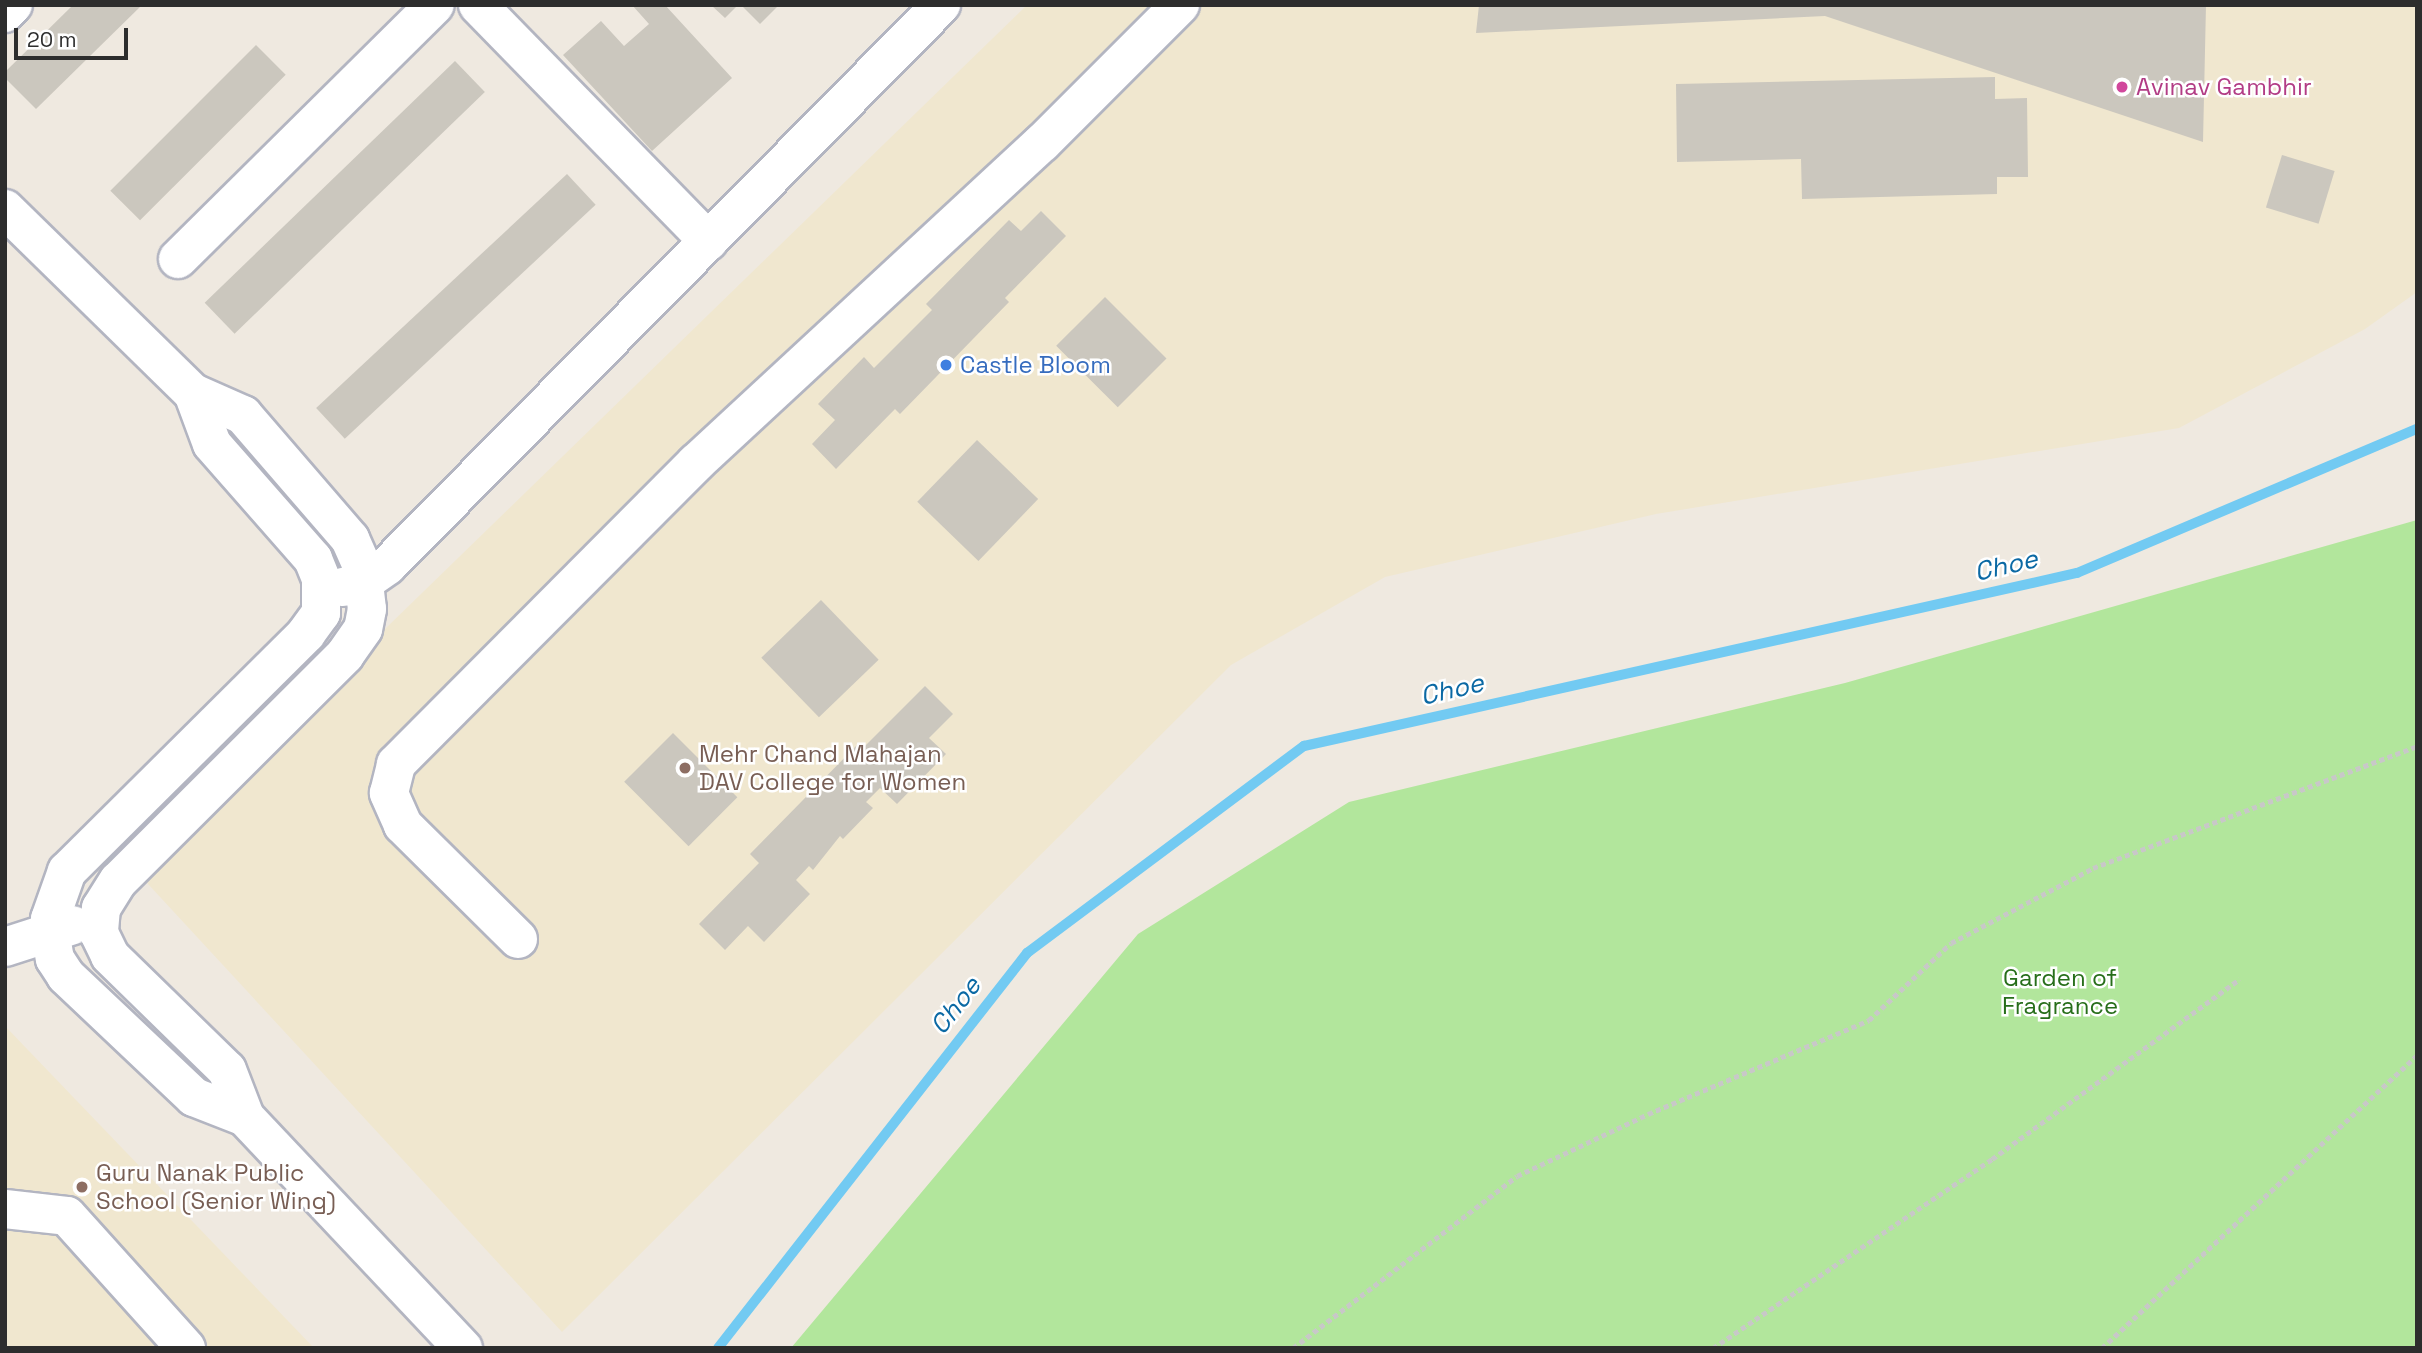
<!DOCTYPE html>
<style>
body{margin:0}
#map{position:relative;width:2422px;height:1353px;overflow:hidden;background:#efe9e0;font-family:"Space Grotesk",sans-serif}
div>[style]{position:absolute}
.education>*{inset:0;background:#f0e7cf}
.green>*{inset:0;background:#b2e69c}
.stream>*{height:10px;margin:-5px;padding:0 5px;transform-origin:5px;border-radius:5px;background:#72caf2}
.building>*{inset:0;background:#cbc7be;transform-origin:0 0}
.path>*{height:4.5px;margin-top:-2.25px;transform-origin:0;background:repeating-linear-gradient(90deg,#c8c8c8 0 5px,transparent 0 8.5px)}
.roads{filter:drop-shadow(2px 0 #b3b5c1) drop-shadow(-2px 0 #b3b5c1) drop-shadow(0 2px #b3b5c1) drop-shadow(0 -2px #b3b5c1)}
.minor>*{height:38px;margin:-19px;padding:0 19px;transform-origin:19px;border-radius:19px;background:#fff}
.dots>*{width:19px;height:19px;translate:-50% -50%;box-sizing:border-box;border:4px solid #fff;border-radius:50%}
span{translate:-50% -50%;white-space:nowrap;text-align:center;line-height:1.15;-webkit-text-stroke:5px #fff;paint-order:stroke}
.hotel-label{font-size:24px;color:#b23c85}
.left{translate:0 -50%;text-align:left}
.shop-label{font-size:24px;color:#366cbe}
.education-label{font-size:24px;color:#785e54}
.park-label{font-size:24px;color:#276e1a}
.water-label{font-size:26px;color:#0b69a4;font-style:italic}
.frame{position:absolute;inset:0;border:7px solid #2d2d2d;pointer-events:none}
.scale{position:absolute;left:14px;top:28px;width:114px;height:32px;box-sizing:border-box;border:4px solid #2d2d2d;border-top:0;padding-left:9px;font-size:21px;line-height:24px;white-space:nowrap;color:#2d2d2d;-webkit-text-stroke:5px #fff;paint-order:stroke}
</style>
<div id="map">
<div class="education">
<div style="clip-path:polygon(1027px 5px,2417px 5px,2417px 292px,2365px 329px,2179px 428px,1656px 514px,1385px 577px,1231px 665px,562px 1332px,136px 871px)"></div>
<div style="clip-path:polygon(5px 1026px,314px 1348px,5px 1348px)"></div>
</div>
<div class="green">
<div style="clip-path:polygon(2417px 520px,2417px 1348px,791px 1348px,1138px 934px,1349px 802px,1845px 683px)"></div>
</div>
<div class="stream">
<div style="left:718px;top:1348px;width:502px;rotate:-51.96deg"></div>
<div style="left:1027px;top:953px;width:346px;rotate:-36.8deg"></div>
<div style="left:1304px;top:746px;width:792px;rotate:-12.62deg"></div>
<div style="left:2077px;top:573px;width:369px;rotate:-23deg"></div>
</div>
<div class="building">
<div style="clip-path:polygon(73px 5px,142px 5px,36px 109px,5px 78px,5px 72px)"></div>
<div style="clip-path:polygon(632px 5px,665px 5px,732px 78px,652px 151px,563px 55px,601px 21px,624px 46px,649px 24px)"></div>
<div style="clip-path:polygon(711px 5px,738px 5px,725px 18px)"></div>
<div style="clip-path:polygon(741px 5px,779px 5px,760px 24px)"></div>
<div style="clip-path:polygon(1479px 5px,2206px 5px,2203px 142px,1825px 16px,1476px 33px)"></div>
<div style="left:256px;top:45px;width:42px;height:206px;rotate:45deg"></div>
<div style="left:455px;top:61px;width:43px;height:348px;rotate:46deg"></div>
<div style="clip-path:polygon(1995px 77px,1995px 99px,2027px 98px,2028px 177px,1997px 177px,1997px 194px,1802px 199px,1801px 159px,1677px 162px,1676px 84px)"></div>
<div style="left:2282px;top:155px;width:55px;height:55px;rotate:17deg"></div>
<div style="left:567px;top:174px;width:42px;height:343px;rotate:47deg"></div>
<div style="clip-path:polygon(1041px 211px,1066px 236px,1005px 298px,1009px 302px,900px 414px,895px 409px,836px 469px,812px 444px,835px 420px,818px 404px,864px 357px,874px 368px,932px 310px,926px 304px,1009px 220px,1021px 231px)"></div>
<div style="left:1105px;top:297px;width:87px;height:69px;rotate:45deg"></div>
<div style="left:977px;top:440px;width:85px;height:86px;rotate:44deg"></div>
<div style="left:821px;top:600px;width:83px;height:83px;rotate:46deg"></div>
<div style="clip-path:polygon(925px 686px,953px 714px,929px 738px,946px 754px,897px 804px,880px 788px,866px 802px,873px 808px,843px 839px,840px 836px,813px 870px,809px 866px,796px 880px,810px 894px,764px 942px,748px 926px,725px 950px,699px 924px,759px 863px,750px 854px,857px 745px,861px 750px)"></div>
<div style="left:673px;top:733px;width:91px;height:69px;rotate:45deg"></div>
</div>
<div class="path">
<div style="left:1293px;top:1348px;width:282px;rotate:-37.5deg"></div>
<div style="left:1517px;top:1176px;width:145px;rotate:-25.3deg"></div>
<div style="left:1648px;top:1114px;width:240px;rotate:-23deg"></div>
<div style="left:1869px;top:1020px;width:112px;rotate:-43.2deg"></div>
<div style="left:1951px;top:943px;width:161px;rotate:-27.8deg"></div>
<div style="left:2093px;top:868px;width:346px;rotate:-20.6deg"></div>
<div style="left:1713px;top:1348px;width:337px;rotate:-34.1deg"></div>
<div style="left:1992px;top:1159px;width:306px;rotate:-36deg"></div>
<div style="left:2102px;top:1348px;width:430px;rotate:-42.9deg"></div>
</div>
<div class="roads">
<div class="minor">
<div style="left:478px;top:5px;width:330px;rotate:45.7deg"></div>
<div style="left:5px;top:13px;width:11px;rotate:-45deg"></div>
<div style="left:5px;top:209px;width:263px;rotate:44.4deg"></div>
<div style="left:193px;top:393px;width:55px;rotate:23.7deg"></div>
<div style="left:243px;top:415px;width:164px;rotate:49.2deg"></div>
<div style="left:350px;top:539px;width:30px;rotate:66deg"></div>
<div style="left:362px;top:566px;width:43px;rotate:83.4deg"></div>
<div style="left:367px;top:609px;width:20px;rotate:101deg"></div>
<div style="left:363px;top:629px;width:32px;rotate:125deg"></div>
<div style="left:345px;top:655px;width:320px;rotate:135.1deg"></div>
<div style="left:118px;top:881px;width:32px;rotate:122deg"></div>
<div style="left:101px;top:908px;width:25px;rotate:95deg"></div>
<div style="left:99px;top:933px;width:25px;rotate:64deg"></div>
<div style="left:110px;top:956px;width:163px;rotate:44.3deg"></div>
<div style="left:227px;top:1070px;width:50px;rotate:69deg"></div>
<div style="left:245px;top:1117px;width:318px;rotate:46.7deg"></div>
<div style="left:178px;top:259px;width:361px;rotate:-44.7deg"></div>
<div style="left:193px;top:393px;width:54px;rotate:69.6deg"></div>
<div style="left:212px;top:444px;width:153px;rotate:48.7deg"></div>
<div style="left:313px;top:559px;width:22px;rotate:68deg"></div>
<div style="left:321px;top:579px;width:34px;rotate:90deg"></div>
<div style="left:321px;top:613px;width:26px;rotate:126deg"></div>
<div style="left:306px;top:634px;width:337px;rotate:135.2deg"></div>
<div style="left:67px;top:871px;width:51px;rotate:109.5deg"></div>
<div style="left:50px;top:919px;width:18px;rotate:87deg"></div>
<div style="left:51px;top:937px;width:22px;rotate:80deg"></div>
<div style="left:55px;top:959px;width:20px;rotate:57deg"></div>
<div style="left:66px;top:976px;width:176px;rotate:43.4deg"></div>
<div style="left:194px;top:1097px;width:55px;rotate:21.4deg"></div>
<div style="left:343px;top:587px;width:22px;rotate:-13deg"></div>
<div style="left:364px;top:582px;width:29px;rotate:-35deg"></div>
<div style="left:388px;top:565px;width:787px;rotate:-45.36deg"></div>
<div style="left:518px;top:939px;width:162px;rotate:-135.3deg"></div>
<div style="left:403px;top:825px;width:35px;rotate:-114deg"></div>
<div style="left:389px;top:793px;width:30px;rotate:-76deg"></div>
<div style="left:396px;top:764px;width:425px;rotate:-45.1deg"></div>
<div style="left:696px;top:463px;width:471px;rotate:-42.8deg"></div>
<div style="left:1042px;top:143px;width:195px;rotate:-45deg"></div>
<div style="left:5px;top:947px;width:71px;rotate:-17.9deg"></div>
<div style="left:5px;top:1209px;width:62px;rotate:6.4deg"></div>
<div style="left:67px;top:1216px;width:178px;rotate:48deg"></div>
</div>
</div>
<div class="dots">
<div style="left:2122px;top:87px;background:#d1479c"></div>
<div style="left:946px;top:365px;background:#3f7fe0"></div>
<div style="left:685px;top:768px;background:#8d6e63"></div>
<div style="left:82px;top:1187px;background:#8d6e63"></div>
</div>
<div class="hotel-label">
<span class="left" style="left:2136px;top:87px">Avinav Gambhir</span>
</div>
<div class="shop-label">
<span class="left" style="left:960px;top:365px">Castle Bloom</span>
</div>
<div class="education-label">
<span class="left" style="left:699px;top:768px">Mehr Chand Mahajan<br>DAV College for Women</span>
<span class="left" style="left:96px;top:1187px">Guru Nanak Public<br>School (Senior Wing)</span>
</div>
<div class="park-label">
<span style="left:2060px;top:992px">Garden of<br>Fragrance</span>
</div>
<div class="water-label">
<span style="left:2006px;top:566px;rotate:-13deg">Choe</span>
<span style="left:1452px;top:690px;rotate:-13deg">Choe</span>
<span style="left:956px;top:1006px;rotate:-52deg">Choe</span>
</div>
<div class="frame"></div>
<div class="scale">20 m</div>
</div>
